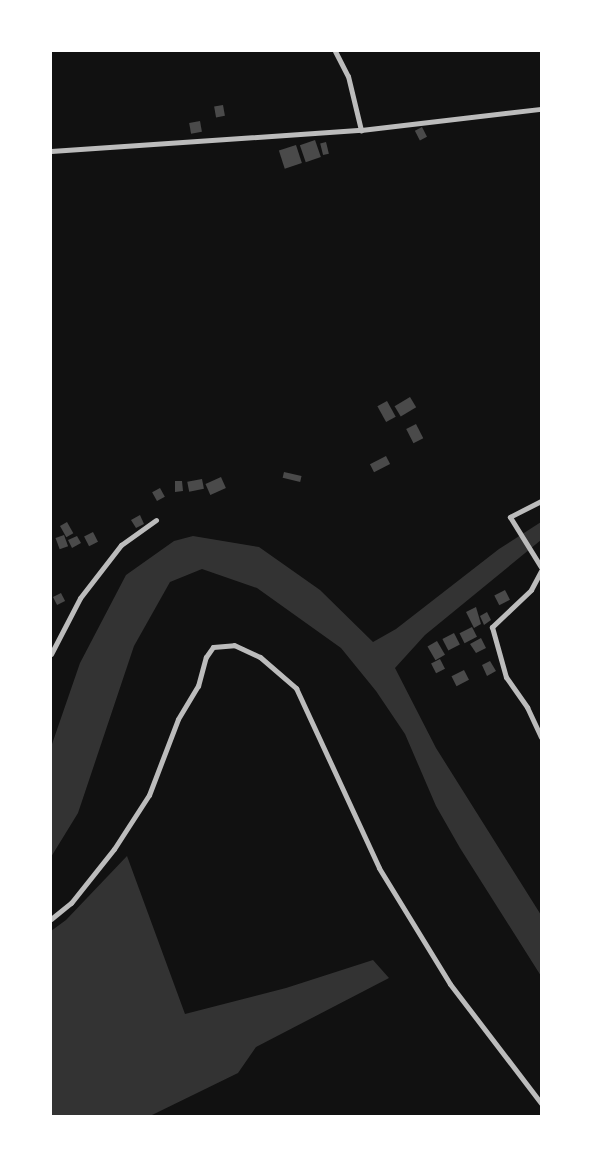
<!DOCTYPE html>
<style>
body{margin:0}
#map{position:relative;width:592px;height:1167px;overflow:hidden;background:#111;font-family:Manrope,sans-serif}
div>[style]{position:absolute}
.water>*{inset:0;background:#333}
.building>*{inset:0;background:#4a4a4a;transform-origin:0 0}
.minor>*{height:5px;margin:-2.5px;padding:0 2.5px;transform-origin:2.5px;border-radius:2.5px;background:#bcbcbc}
span{translate:-50% -50%;white-space:nowrap;text-align:center;line-height:1.15;-webkit-text-stroke:6px #fff;paint-order:stroke}
.frame{position:absolute;inset:0;border:52px solid #fff;pointer-events:none}
</style>
<div id="map">
<div class="water">
<div style="clip-path:polygon(541px 522px,541px 540px,425px 635px,395px 668px,436px 748px,541px 915px,541px 976px,460px 848px,436px 806px,405px 734px,376px 691px,341px 648px,257px 588px,202px 569px,170px 582px,134px 646px,78px 813px,51px 857px,51px 747px,80px 663px,126px 575px,174px 541px,193px 536px,259px 547px,320px 590px,373px 642px,396px 629px,499px 549px)"></div>
<div style="clip-path:polygon(127px 856px,185px 1014px,286px 988px,373px 960px,389px 978px,256px 1047px,238px 1073px,150px 1116px,51px 1116px,51px 931px,66px 920px)"></div>
</div>
<div class="building">
<div style="left:223px;top:105px;width:11px;height:9px;rotate:80deg"></div>
<div style="left:200px;top:121px;width:11px;height:11px;rotate:80deg"></div>
<div style="left:422px;top:127px;width:11px;height:8px;rotate:63deg"></div>
<div style="left:315px;top:140px;width:18px;height:16px;rotate:71deg"></div>
<div style="left:326px;top:142px;width:12px;height:6px;rotate:76deg"></div>
<div style="left:296px;top:145px;width:19px;height:18px;rotate:72deg"></div>
<div style="left:410px;top:397px;width:12px;height:18px;rotate:59deg"></div>
<div style="left:387px;top:401px;width:18px;height:11px;rotate:61deg"></div>
<div style="left:416px;top:424px;width:16px;height:11px;rotate:63deg"></div>
<div style="left:386px;top:456px;width:9px;height:18px;rotate:63deg"></div>
<div style="left:284px;top:472px;width:18px;height:6px;rotate:13deg"></div>
<div style="left:221px;top:477px;width:12px;height:17px;rotate:66deg"></div>
<div style="left:202px;top:479px;width:10px;height:15px;rotate:79deg"></div>
<div style="clip-path:polygon(175px 481px,182px 481px,183px 491px,175px 492px)"></div>
<div style="left:160px;top:488px;width:10px;height:9px;rotate:61deg"></div>
<div style="clip-path:polygon(140px 515px,144px 524px,136px 528px,131px 520px)"></div>
<div style="left:67px;top:522px;width:13px;height:8px;rotate:61deg"></div>
<div style="left:93px;top:532px;width:11px;height:10px;rotate:63deg"></div>
<div style="left:64px;top:535px;width:12px;height:9px;rotate:70deg"></div>
<div style="clip-path:polygon(77px 536px,81px 543px,72px 548px,68px 540px)"></div>
<div style="left:505px;top:590px;width:11px;height:12px;rotate:63deg"></div>
<div style="left:61px;top:593px;width:9px;height:9px;rotate:63deg"></div>
<div style="clip-path:polygon(476px 607px,481px 624px,474px 628px,466px 612px)"></div>
<div style="clip-path:polygon(487px 612px,491px 620px,484px 625px,480px 616px)"></div>
<div style="left:472px;top:627px;width:11px;height:14px;rotate:63deg"></div>
<div style="left:454px;top:633px;width:13px;height:13px;rotate:63deg"></div>
<div style="clip-path:polygon(481px 638px,486px 648px,476px 653px,470px 644px)"></div>
<div style="left:437px;top:641px;width:16px;height:11px;rotate:60deg"></div>
<div style="left:440px;top:659px;width:11px;height:10px;rotate:63deg"></div>
<div style="clip-path:polygon(490px 661px,496px 671px,487px 676px,482px 665px)"></div>
<div style="left:464px;top:670px;width:11px;height:14px;rotate:63deg"></div>
</div>
<div class="minor">
<div style="left:335px;top:51px;width:28px;rotate:63deg"></div>
<div style="left:348px;top:76px;width:56px;rotate:76.5deg"></div>
<div style="left:51px;top:151px;width:311px;rotate:-3.9deg"></div>
<div style="left:361px;top:130px;width:181px;rotate:-6.7deg"></div>
<div style="left:541px;top:501px;width:35px;rotate:153deg"></div>
<div style="left:510px;top:517px;width:59px;rotate:58.2deg"></div>
<div style="left:541px;top:571px;width:21px;rotate:118deg"></div>
<div style="left:531px;top:590px;width:54px;rotate:136.5deg"></div>
<div style="left:492px;top:627px;width:52px;rotate:74.4deg"></div>
<div style="left:506px;top:677px;width:37px;rotate:55deg"></div>
<div style="left:527px;top:707px;width:33px;rotate:65deg"></div>
<div style="left:51px;top:654px;width:63px;rotate:-62.6deg"></div>
<div style="left:80px;top:598px;width:67px;rotate:-52.3deg"></div>
<div style="left:121px;top:545px;width:43px;rotate:-35.5deg"></div>
<div style="left:51px;top:919px;width:26px;rotate:-39deg"></div>
<div style="left:71px;top:903px;width:69px;rotate:-51.5deg"></div>
<div style="left:114px;top:849px;width:64px;rotate:-57.1deg"></div>
<div style="left:149px;top:795px;width:81px;rotate:-69.1deg"></div>
<div style="left:178px;top:719px;width:39px;rotate:-59deg"></div>
<div style="left:198px;top:686px;width:30px;rotate:-75deg"></div>
<div style="left:206px;top:657px;width:12px;rotate:-55deg"></div>
<div style="left:213px;top:647px;width:21px;rotate:-5deg"></div>
<div style="left:234px;top:645px;width:29px;rotate:25deg"></div>
<div style="left:260px;top:657px;width:48px;rotate:40.7deg"></div>
<div style="left:296px;top:688px;width:198px;rotate:65.2deg"></div>
<div style="left:379px;top:868px;width:136px;rotate:58.5deg"></div>
<div style="left:450px;top:984px;width:150px;rotate:52.6deg"></div>
</div>
<div class="frame"></div>
</div>
